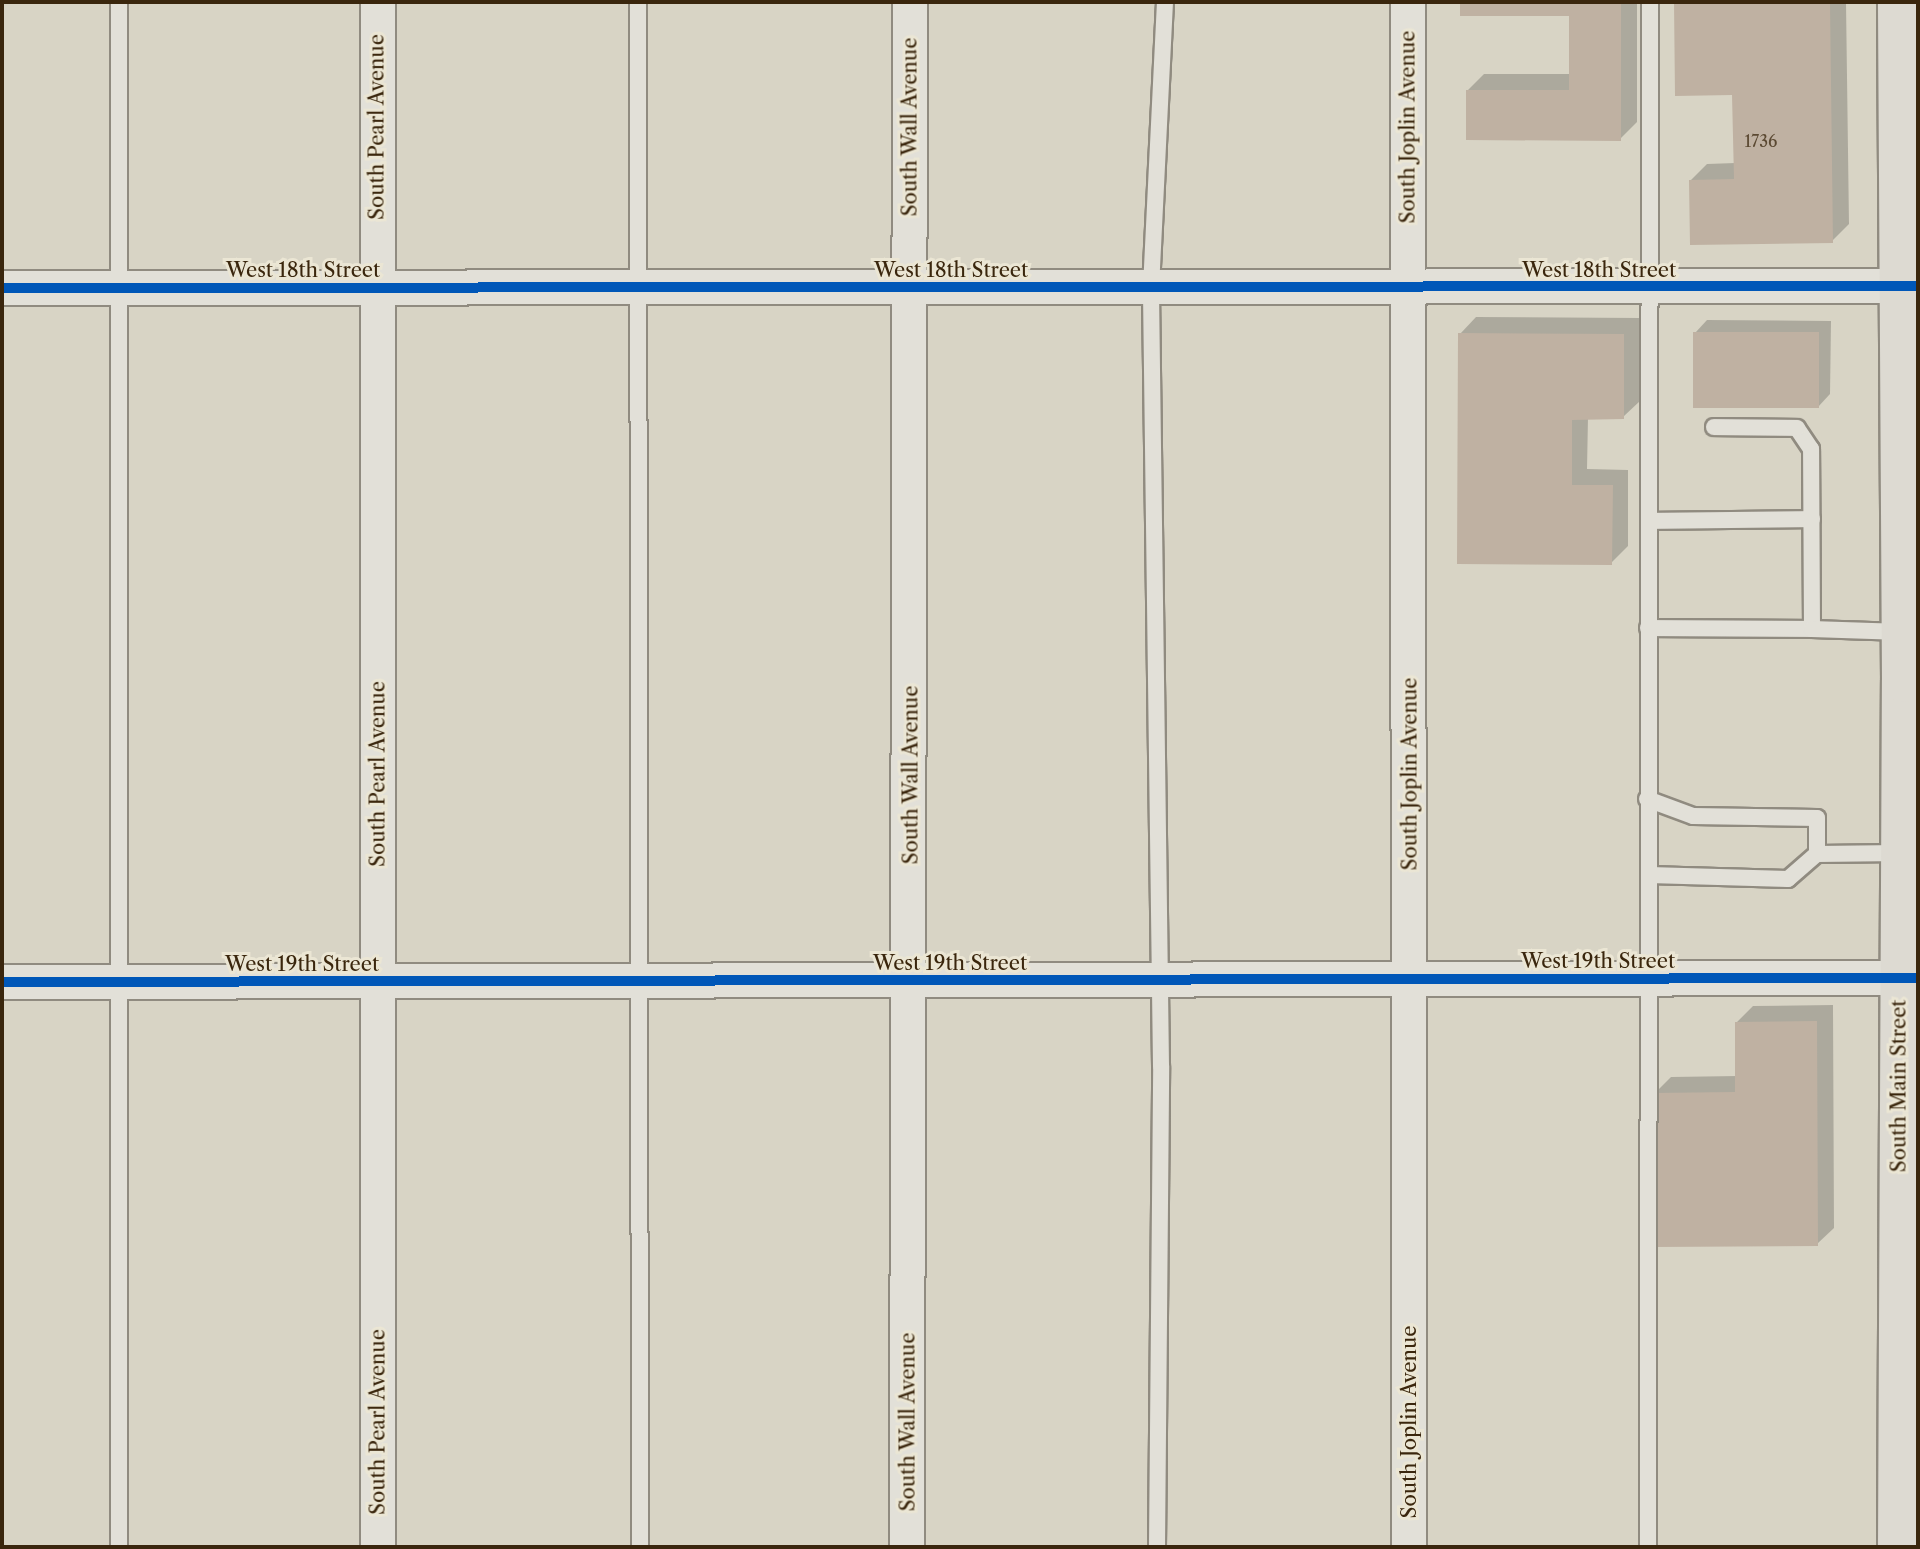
<!DOCTYPE html>
<style>
body{margin:0}
#map{position:relative;width:1920px;height:1549px;overflow:hidden;background:#d8d4c5;font-family:"Libre Caslon Text",serif}
div>[style]{position:absolute}
.shadow>*{inset:0;background:#0003}
.building>*{inset:0;background:#bfb1a2;transform-origin:0 0}
.roads{filter:drop-shadow(2px 0 #908b80) drop-shadow(-2px 0 #908b80) drop-shadow(0 2px #908b80) drop-shadow(0 -2px #908b80)}
.service>*{height:16px;margin:-8px;padding:0 8px;transform-origin:8px;border-radius:8px;background:#e2e0d8}
.minor>*{height:34px;margin:-17px;padding:0 17px;transform-origin:17px;border-radius:17px;background:#e2e0d8}
.primary>*{height:44px;margin:-22px;padding:0 22px;transform-origin:22px;border-radius:22px;background:#dddad2}
.cycleway>*{height:10px;margin:-5px;padding:0 5px;transform-origin:5px;border-radius:5px;background:#0057b8}
span{translate:-50% -50%;white-space:nowrap;text-align:center;line-height:1.15;-webkit-text-stroke:6px #ebe6d4;paint-order:stroke}
.number-label{font-size:16px;color:#5b4932}
.number-label span{-webkit-text-stroke-width:0}
.street-label{font-size:20px;color:#3a260d}
.frame{position:absolute;inset:0;border:4px solid #3a260d;pointer-events:none}
</style>
<div id="map">
<div class="shadow">
<div style="clip-path:polygon(1462px 2px,1637px 2px,1637px 122px,1620px 139px,1468px 90px,1484px 74px,1571px 74px,1571px 14px)"></div>
<div style="clip-path:polygon(1676px 2px,1846px 2px,1849px 224px,1832px 241px,1691px 180px,1707px 164px,1735px 163px,1734px 93px)"></div>
<div style="clip-path:polygon(1476px 317px,1640px 318px,1640px 401px,1623px 417px,1588px 418px,1587px 469px,1628px 470px,1628px 546px,1611px 563px,1460px 334px)"></div>
<div style="clip-path:polygon(1707px 320px,1831px 321px,1830px 394px,1818px 407px,1695px 333px)"></div>
<div style="clip-path:polygon(1833px 1005px,1834px 1228px,1817px 1244px,1654px 1094px,1671px 1077px,1737px 1076px,1737px 1022px,1753px 1006px)"></div>
</div>
<div class="building">
<div style="clip-path:polygon(1460px 2px,1621px 2px,1621px 141px,1466px 140px,1466px 90px,1569px 90px,1569px 16px,1460px 16px)"></div>
<div style="clip-path:polygon(1674px 2px,1830px 2px,1833px 243px,1690px 245px,1689px 180px,1734px 179px,1732px 95px,1675px 96px)"></div>
<div style="left:1693px;top:332px;width:126px;height:76px"></div>
<div style="clip-path:polygon(1458px 333px,1624px 334px,1624px 419px,1572px 420px,1572px 485px,1613px 485px,1612px 565px,1457px 564px)"></div>
<div style="clip-path:polygon(1817px 1021px,1818px 1246px,1653px 1247px,1652px 1093px,1735px 1092px,1735px 1022px)"></div>
</div>
<div class="roads">
<div class="service">
<div style="left:638px;top:2px;width:1545px;rotate:89.93deg"></div>
<div style="left:1650px;top:521px;width:162px;rotate:-0.7deg"></div>
<div style="left:1648px;top:628px;width:164px;rotate:0.3deg"></div>
<div style="left:1812px;top:629px;width:180px;rotate:-90.3deg"></div>
<div style="left:1811px;top:449px;width:25px;rotate:-124deg"></div>
<div style="left:1797px;top:428px;width:83px;rotate:-179.3deg"></div>
<div style="left:1812px;top:629px;width:90px;rotate:1.9deg"></div>
<div style="left:1647px;top:799px;width:49px;rotate:20.3deg"></div>
<div style="left:1693px;top:816px;width:124px;rotate:0.9deg"></div>
<div style="left:1817px;top:818px;width:36px;rotate:90deg"></div>
<div style="left:1649px;top:875px;width:139px;rotate:1.6deg"></div>
<div style="left:1788px;top:879px;width:38px;rotate:-41deg"></div>
<div style="left:1817px;top:854px;width:83px;rotate:-0.7deg"></div>
<div style="left:119px;top:1547px;width:1545px;rotate:-90deg"></div>
<div style="left:1157px;top:1547px;width:481px;rotate:-89.5deg"></div>
<div style="left:1161px;top:1066px;width:778px;rotate:-90.74deg"></div>
<div style="left:1151px;top:288px;width:286px;rotate:-87.2deg"></div>
<div style="left:1648px;top:1547px;width:1545px;rotate:-89.93deg"></div>
</div>
<div class="minor">
<div style="left:1408px;top:2px;width:1545px;rotate:89.96deg"></div>
<div style="left:2px;top:288px;width:1916px;rotate:-0.06deg"></div>
<div style="left:2px;top:982px;width:1916px;rotate:-0.12deg"></div>
<div style="left:378px;top:1547px;width:1545px;rotate:-90deg"></div>
<div style="left:907px;top:1547px;width:1545px;rotate:-89.89deg"></div>
</div>
<div class="primary">
<div style="left:1900px;top:1547px;width:867px;rotate:-89.74deg"></div>
<div style="left:1904px;top:680px;width:678px;rotate:-90.34deg"></div>
</div>
</div>
<div class="cycleway">
<div style="left:2px;top:288px;width:1916px;rotate:-0.06deg"></div>
<div style="left:2px;top:982px;width:1916px;rotate:-0.12deg"></div>
</div>
<div class="number-label">
<span style="left:1761px;top:141px">1736</span>
</div>
<div class="street-label">
<span style="left:377px;top:127px;rotate:-90deg">South Pearl Avenue</span>
<span style="left:910px;top:127px;rotate:-90deg">South Wall Avenue</span>
<span style="left:1408px;top:127px;rotate:-90deg">South Joplin Avenue</span>
<span style="left:303px;top:270px">West 18th Street</span>
<span style="left:951px;top:270px">West 18th Street</span>
<span style="left:1599px;top:270px">West 18th Street</span>
<span style="left:378px;top:774px;rotate:-90deg">South Pearl Avenue</span>
<span style="left:1410px;top:774px;rotate:-90deg">South Joplin Avenue</span>
<span style="left:911px;top:775px;rotate:-90deg">South Wall Avenue</span>
<span style="left:1598px;top:961px">West 19th Street</span>
<span style="left:950px;top:963px">West 19th Street</span>
<span style="left:302px;top:964px">West 19th Street</span>
<span style="left:1899px;top:1086px;rotate:-90deg">South Main Street</span>
<span style="left:378px;top:1422px;rotate:-90deg">South Pearl Avenue</span>
<span style="left:908px;top:1422px;rotate:-90deg">South Wall Avenue</span>
<span style="left:1409px;top:1422px;rotate:-90deg">South Joplin Avenue</span>
</div>
<div class="frame"></div>
</div>
